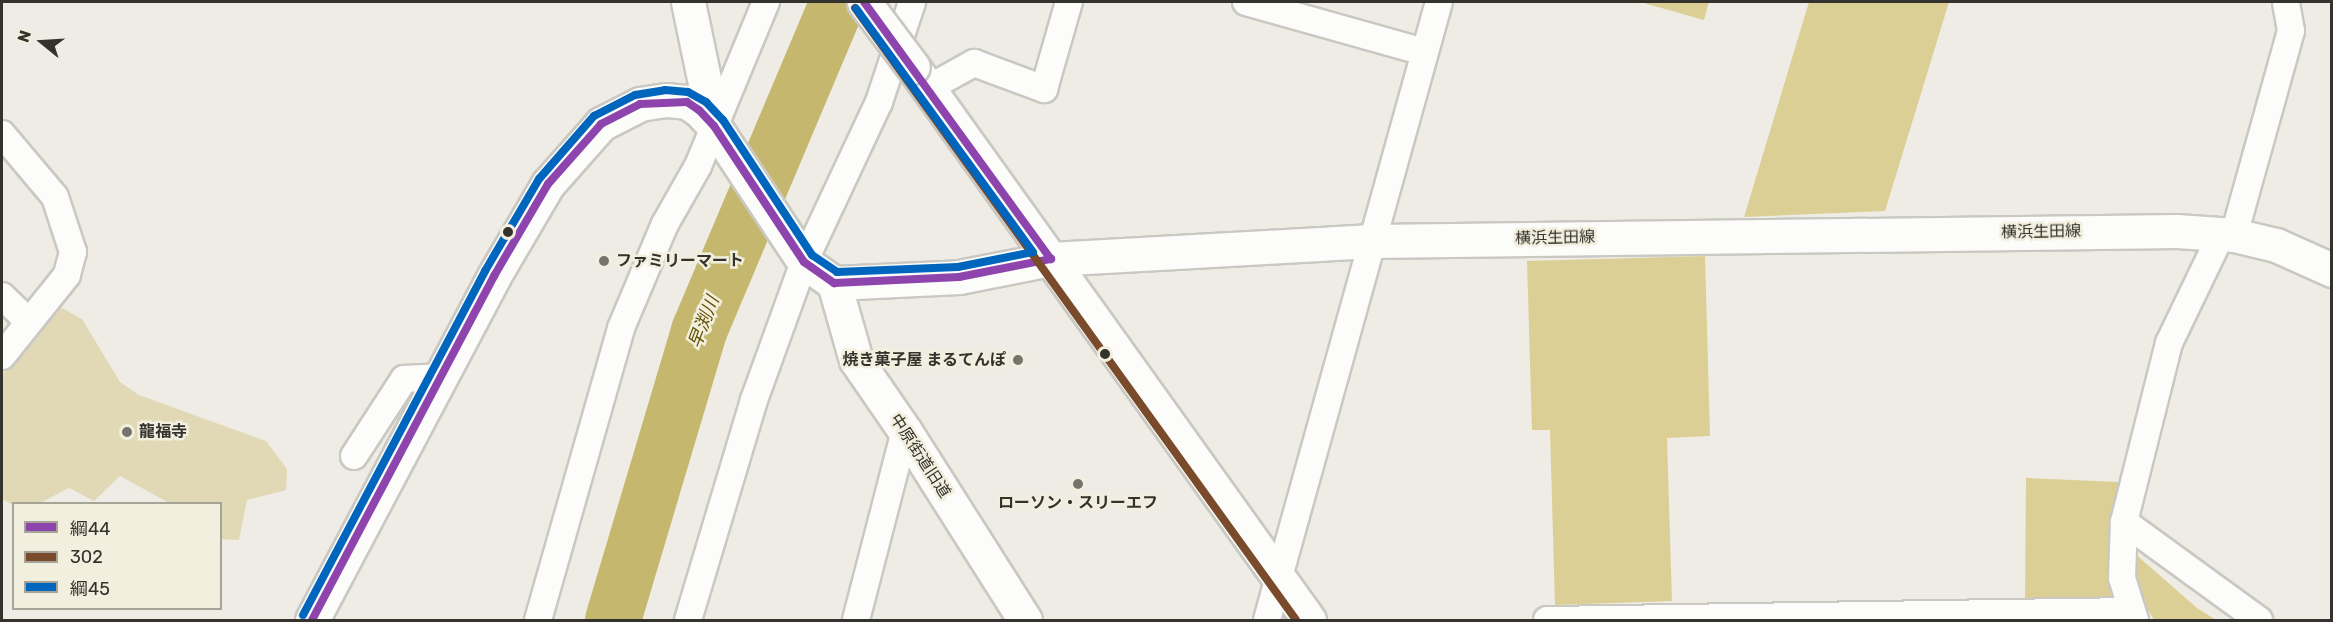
<!DOCTYPE html>
<meta charset="utf-8">
<style>
body{margin:0}
#map{position:relative;width:2333px;height:622px;overflow:hidden;background:#eeece4;font-family:Rubik,"Noto Sans JP",sans-serif}
div>[style]{position:absolute}
.green>*{inset:0;background:#e1d9b5}
.forest>*{inset:0;background:#dccf96}
.river>*{height:56px;margin:-28px;padding:0 28px;transform-origin:28px;border-radius:28px;background:#c6b76e}
.roads{filter:drop-shadow(2px 0 #c9c8c2) drop-shadow(-2px 0 #c9c8c2) drop-shadow(0 2px #c9c8c2) drop-shadow(0 -2px #c9c8c2)}
.street>*{height:26px;margin:-13px;padding:0 13px;transform-origin:13px;border-radius:13px;background:#fcfcfb}
.secondary>*{height:33px;margin:-16.5px;padding:0 16.5px;transform-origin:16.5px;border-radius:16.5px;background:#fcfcfb}
.primary>*{height:33px;margin:-16.5px;padding:0 16.5px;transform-origin:16.5px;border-radius:16.5px;background:#fcfcfb}
.bridges{filter:drop-shadow(2px 0 #c9c8c2) drop-shadow(-2px 0 #c9c8c2) drop-shadow(0 2px #c9c8c2) drop-shadow(0 -2px #c9c8c2)}
.primary-bridge>*{height:33px;margin:-16.5px;padding:0 16.5px;transform-origin:16.5px;border-radius:16.5px;background:#fcfcfb}
.bus-1>*{height:8px;margin:-4px;padding:0 4px;transform-origin:4px;border-radius:4px;background:#8e44ad}
.bus-2>*{height:8px;margin:-4px;padding:0 4px;transform-origin:4px;border-radius:4px;background:#7a4b2a}
.bus-3>*{height:8px;margin:-4px;padding:0 4px;transform-origin:4px;border-radius:4px;background:#0065bd}
.dots>*{width:16px;height:16px;translate:-50% -50%;box-sizing:border-box;border:3px solid #f3efdf;border-radius:50%}
span{translate:-50% -50%;white-space:nowrap;text-align:center;line-height:1.15;-webkit-text-stroke:5px #f3efdf;paint-order:stroke}
.street-label{font-size:16px;color:#33322c}
.poi-label{font-size:16px;color:#33322c;font-weight:700}
.left{translate:0 -50%;text-align:left}
.right{translate:-100% -50%;text-align:right}
.water-label{font-size:18px;color:#625303;font-style:italic}
.frame{position:absolute;inset:0;border:3px solid #33322c;pointer-events:none}
.legend{position:absolute;left:12px;top:502px;width:210px;height:108px;box-sizing:border-box;background:#f3efdf;border:2px solid #a6a397;margin:0;padding:8px 10px;list-style:none;font-size:18px;color:#33322c}
.legend li{display:flex;align-items:center;gap:12px;height:30px}
.legend b{width:30px;border:2px solid #a6a397}
.north{position:absolute;left:12px;top:12px;width:60px;height:60px;-webkit-text-stroke:4px #f3efdf;paint-order:stroke;rotate:288deg;font-size:16px;font-weight:700;line-height:24px;text-align:center;color:#33322c}
.north::after{content:'';display:block;margin:auto;width:21px;height:27px;background:#33322c;clip-path:polygon(50% 0,100% 100%,50% 72%,0 100%)}
</style>
<div id="map">
<div class="green">
<div style="clip-path:polygon(60px 307px,82px 319px,120px 382px,139px 395px,266px 441px,287px 469px,286px 490px,247px 500px,239px 540px,221px 539px,220px 504px,169px 503px,120px 476px,94px 501px,69px 488px,40px 503px,13px 505px,2px 499px,2px 375px)"></div>
</div>
<div class="forest">
<div style="clip-path:polygon(1640px 2px,1709px 2px,1704px 20px)"></div>
<div style="clip-path:polygon(1809px 2px,1949px 2px,1885px 211px,1744px 217px)"></div>
<div style="clip-path:polygon(1705px 256px,1710px 436px,1667px 438px,1672px 601px,1555px 605px,1550px 430px,1532px 430px,1527px 261px)"></div>
<div style="clip-path:polygon(2026px 478px,2119px 482px,2110px 539px,2114px 598px,2025px 603px)"></div>
<div style="clip-path:polygon(2133px 552px,2197px 608px,2216px 620px,2154px 620px,2139px 595px)"></div>
</div>
<div class="river">
<div style="left:613px;top:620px;width:302px;rotate:-73.4deg"></div>
<div style="left:699px;top:331px;width:357px;rotate:-67.1deg"></div>
</div>
<div class="roads">
<div class="street">
<div style="left:1246px;top:2px;width:185px;rotate:15.7deg"></div>
<div style="left:927px;top:89px;width:54px;rotate:-29deg"></div>
<div style="left:974px;top:63px;width:75px;rotate:20.4deg"></div>
<div style="left:1044px;top:89px;width:91px;rotate:-74deg"></div>
<div style="left:2px;top:134px;width:82px;rotate:49.9deg"></div>
<div style="left:55px;top:197px;width:58px;rotate:71.9deg"></div>
<div style="left:73px;top:252px;width:24px;rotate:105deg"></div>
<div style="left:67px;top:275px;width:104px;rotate:128.7deg"></div>
<div style="left:2234px;top:235px;width:212px;rotate:-74.4deg"></div>
<div style="left:2291px;top:31px;width:29px;rotate:-100deg"></div>
<div style="left:2px;top:296px;width:37px;rotate:44deg"></div>
<div style="left:354px;top:456px;width:92px;rotate:-57deg"></div>
<div style="left:404px;top:379px;width:36px;rotate:-3deg"></div>
<div style="left:2124px;top:522px;width:167px;rotate:36deg"></div>
<div style="left:538px;top:620px;width:304px;rotate:-74.1deg"></div>
<div style="left:621px;top:328px;width:113px;rotate:-67.1deg"></div>
<div style="left:665px;top:224px;width:67px;rotate:-60.4deg"></div>
<div style="left:698px;top:166px;width:178px;rotate:-67.5deg"></div>
<div style="left:688px;top:620px;width:230px;rotate:-73.3deg"></div>
<div style="left:754px;top:400px;width:147px;rotate:-70.1deg"></div>
<div style="left:804px;top:262px;width:177px;rotate:-64.9deg"></div>
<div style="left:879px;top:102px;width:105px;rotate:-71.7deg"></div>
<div style="left:856px;top:620px;width:195px;rotate:-75.5deg"></div>
<div style="left:1267px;top:620px;width:641px;rotate:-74.45deg"></div>
<div style="left:1547px;top:620px;width:583px;rotate:-0.88deg"></div>
<div style="left:2135px;top:620px;width:44px;rotate:-107.2deg"></div>
<div style="left:2122px;top:578px;width:56px;rotate:-88deg"></div>
<div style="left:2124px;top:522px;width:185px;rotate:-75.9deg"></div>
<div style="left:2169px;top:343px;width:122px;rotate:-64.3deg"></div>
</div>
<div class="secondary">
<div style="left:688px;top:2px;width:127px;rotate:78.2deg"></div>
<div style="left:834px;top:283px;width:80px;rotate:74.1deg"></div>
<div style="left:856px;top:360px;width:86px;rotate:55.4deg"></div>
<div style="left:905px;top:431px;width:224px;rotate:57.6deg"></div>
</div>
<div class="primary">
<div style="left:913px;top:67px;width:680px;rotate:54.39deg"></div>
<div style="left:312px;top:620px;width:389px;rotate:-62.1deg"></div>
<div style="left:494px;top:276px;width:107px;rotate:-59.6deg"></div>
<div style="left:548px;top:184px;width:80px;rotate:-48.5deg"></div>
<div style="left:601px;top:124px;width:44px;rotate:-27.1deg"></div>
<div style="left:640px;top:104px;width:26px;rotate:-9deg"></div>
<div style="left:666px;top:100px;width:21px;rotate:5deg"></div>
<div style="left:687px;top:102px;width:14px;rotate:34deg"></div>
<div style="left:699px;top:110px;width:22px;rotate:47deg"></div>
<div style="left:714px;top:126px;width:163px;rotate:56.5deg"></div>
<div style="left:804px;top:262px;width:37px;rotate:35deg"></div>
<div style="left:834px;top:283px;width:125px;rotate:-2.7deg"></div>
<div style="left:959px;top:277px;width:94px;rotate:-11.1deg"></div>
<div style="left:1051px;top:259px;width:322px;rotate:-3.2deg"></div>
<div style="left:1372px;top:241px;width:805px;rotate:-0.71deg"></div>
<div style="left:2177px;top:231px;width:57px;rotate:4deg"></div>
<div style="left:2234px;top:235px;width:43px;rotate:13.4deg"></div>
<div style="left:2276px;top:245px;width:61px;rotate:24.1deg"></div>
</div>
</div>
<div class="bridges">
<div class="primary-bridge">
<div style="left:864px;top:2px;width:81px;rotate:53deg"></div>
</div>
</div>
<div class="bus-1">
<div style="left:864px;top:2px;width:318px;rotate:54deg"></div>
<div style="left:312px;top:620px;width:389px;rotate:-62.1deg"></div>
<div style="left:494px;top:276px;width:107px;rotate:-59.6deg"></div>
<div style="left:548px;top:184px;width:80px;rotate:-48.5deg"></div>
<div style="left:601px;top:124px;width:44px;rotate:-27.1deg"></div>
<div style="left:640px;top:104px;width:47px;rotate:-2.4deg"></div>
<div style="left:687px;top:102px;width:14px;rotate:34deg"></div>
<div style="left:699px;top:110px;width:22px;rotate:47deg"></div>
<div style="left:714px;top:126px;width:163px;rotate:56.5deg"></div>
<div style="left:804px;top:262px;width:37px;rotate:35deg"></div>
<div style="left:834px;top:283px;width:125px;rotate:-2.7deg"></div>
<div style="left:959px;top:277px;width:94px;rotate:-11.1deg"></div>
</div>
<div class="bus-2">
<div style="left:855px;top:8px;width:754px;rotate:54.22deg"></div>
</div>
<div class="bus-3">
<div style="left:303px;top:615px;width:389px;rotate:-62.1deg"></div>
<div style="left:485px;top:271px;width:107px;rotate:-59.6deg"></div>
<div style="left:539px;top:179px;width:84px;rotate:-48.9deg"></div>
<div style="left:594px;top:116px;width:46px;rotate:-27.1deg"></div>
<div style="left:635px;top:95px;width:30px;rotate:-9deg"></div>
<div style="left:665px;top:90px;width:23px;rotate:5deg"></div>
<div style="left:688px;top:92px;width:21px;rotate:29deg"></div>
<div style="left:706px;top:102px;width:25px;rotate:47deg"></div>
<div style="left:723px;top:120px;width:162px;rotate:56.6deg"></div>
<div style="left:812px;top:255px;width:30px;rotate:34deg"></div>
<div style="left:837px;top:272px;width:121px;rotate:-2.4deg"></div>
<div style="left:958px;top:267px;width:76px;rotate:-11.3deg"></div>
<div style="left:1033px;top:252px;width:301px;rotate:-126deg"></div>
</div>
<div class="dots">
<div style="left:508px;top:232px;background:#33322c"></div>
<div style="left:604px;top:261px;background:#74736c"></div>
<div style="left:1105px;top:354px;background:#33322c"></div>
<div style="left:1018px;top:360px;background:#74736c"></div>
<div style="left:127px;top:432px;background:#74736c"></div>
<div style="left:1078px;top:484px;background:#74736c"></div>
</div>
<div class="street-label">
<span style="left:2041px;top:232px;rotate:-1deg">横浜生田線</span>
<span style="left:1555px;top:238px;rotate:-1deg">横浜生田線</span>
<span style="left:920px;top:456px;rotate:57deg">中原街道旧道</span>
</div>
<div class="poi-label">
<span class="left" style="left:616px;top:261px">ファミリーマート</span>
<span class="right" style="left:1006px;top:360px">焼き菓子屋 まるてんぽ</span>
<span class="left" style="left:139px;top:432px">龍福寺</span>
<span style="left:1078px;top:503px">ローソン・スリーエフ</span>
</div>
<div class="water-label">
<span style="left:704px;top:322px;rotate:-69deg">早渕川</span>
</div>
<div class="frame"></div>
<ul class="legend">
<li><b style="height:8px;background:#8e44ad"></b>綱44</li>
<li><b style="height:8px;background:#7a4b2a"></b>302</li>
<li><b style="height:8px;background:#0065bd"></b>綱45</li>
</ul>
<div class="north">N</div>
</div>
